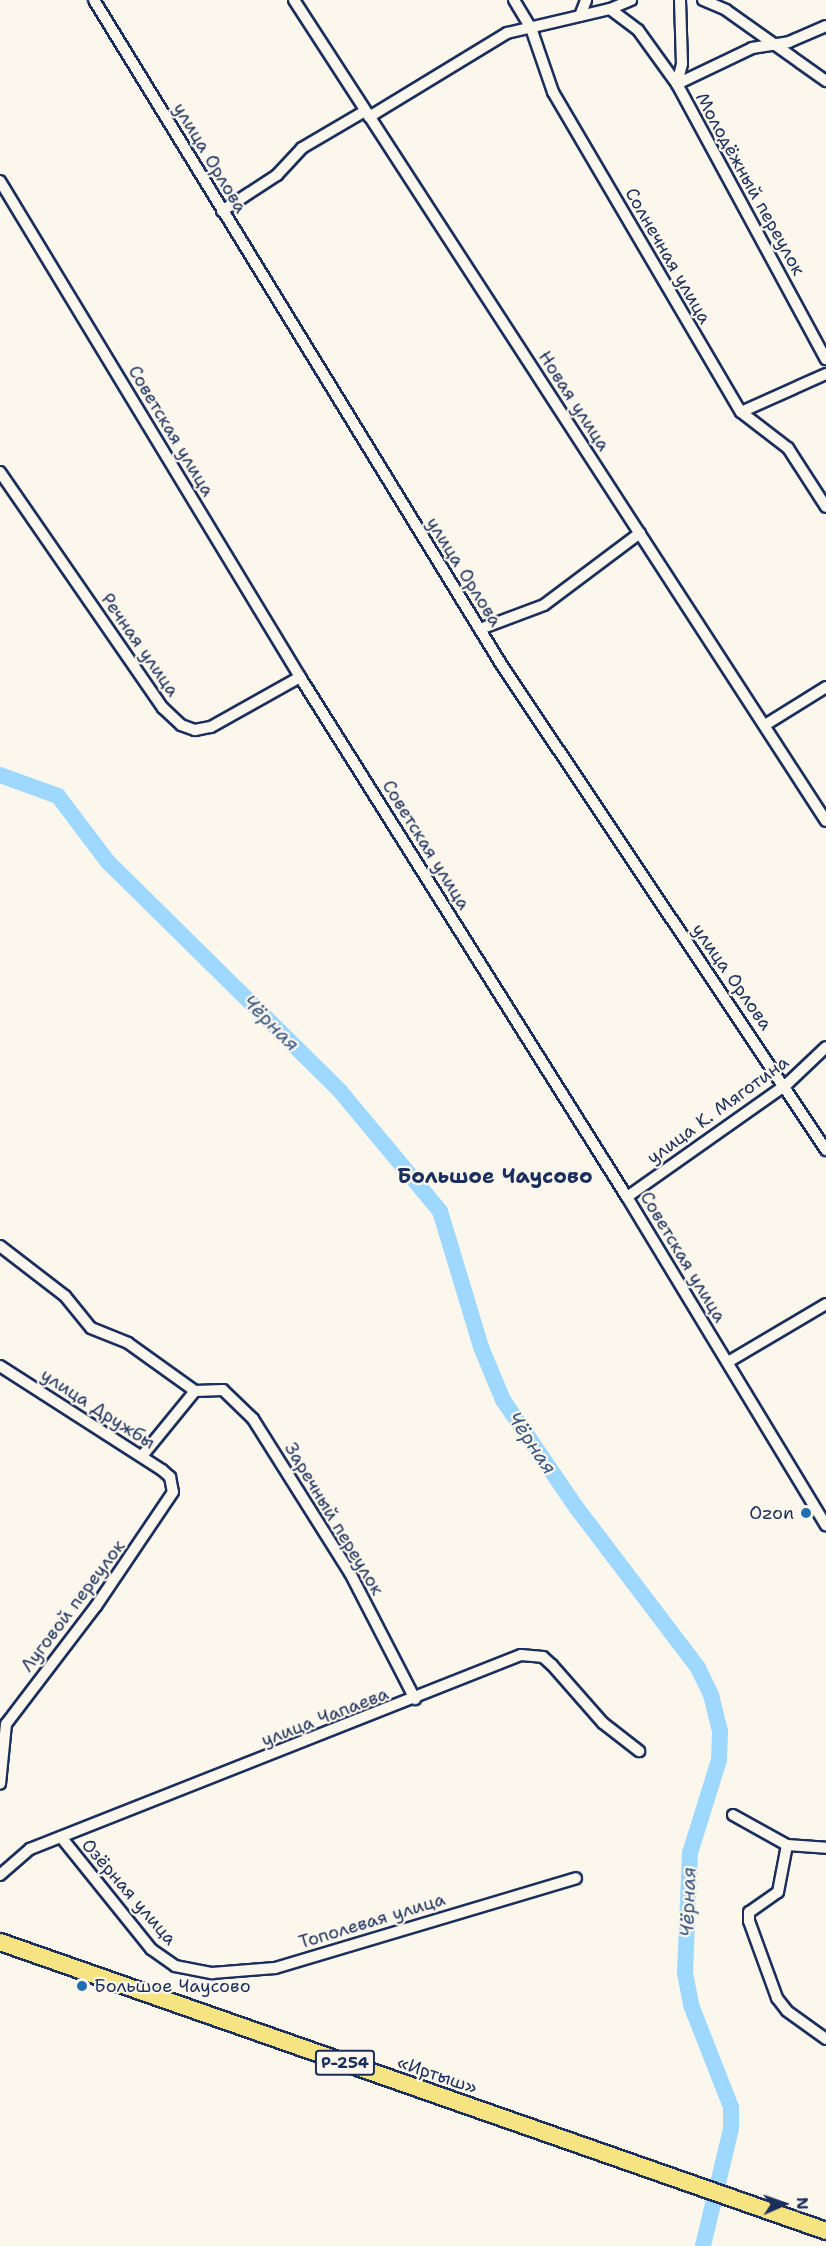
<!DOCTYPE html>
<meta charset="utf-8">
<style>
body{margin:0}
#map{position:relative;width:826px;height:2246px;overflow:hidden;background:#fbf7ec;font-family:"Shantell Sans",sans-serif}
div>[style]{position:absolute}
.river>*{height:16px;margin:-8px;padding:0 8px;transform-origin:8px;border-radius:8px;background:#9fd8ff}
.roads{filter:drop-shadow(2px 0 #1b2f5e) drop-shadow(-2px 0 #1b2f5e) drop-shadow(0 2px #1b2f5e) drop-shadow(0 -2px #1b2f5e)}
.minor>*{height:10px;margin:-5px;padding:0 5px;transform-origin:5px;border-radius:5px;background:#fbf7ec}
.trunk>*{height:16px;margin:-8px;padding:0 8px;transform-origin:8px;border-radius:8px;background:#f6e381}
.dots>*{width:16px;height:16px;translate:-50% -50%;box-sizing:border-box;border:3px solid #fbf7ec;border-radius:50%}
span{translate:-50% -50%;white-space:nowrap;text-align:center;line-height:1.15;-webkit-text-stroke:4.5px #fbf7ec;paint-order:stroke}
.shield-label span{padding:2px 4px;background:#fbf7ec;border:2px solid;border-radius:4px;-webkit-text-stroke-width:0}
.shield-label{font-size:16px;color:#1b2f5e;font-weight:700}
.street-label{font-size:18px;color:#1b2f5e}
.poi-label{font-size:18px;color:#1b2f5e}
.right{translate:-100% -50%;text-align:right}
.left{translate:0 -50%;text-align:left}
.water-label{font-size:20px;color:#3c5986;font-style:italic}
.quarter-label{font-size:21px;color:#1b2f5e;font-weight:700}
.north{position:absolute;left:754px;top:2174px;width:60px;height:60px;-webkit-text-stroke:4px #fbf7ec;paint-order:stroke;rotate:88deg;font-size:16px;font-weight:700;line-height:24px;text-align:center;color:#1b2f5e}
.north::after{content:'';display:block;margin:auto;width:21px;height:27px;background:#1b2f5e;clip-path:polygon(50% 0,100% 100%,50% 72%,0 100%)}
</style>
<div id="map">
<div class="river">
<div style="left:0;top:775px;width:62px;rotate:19.9deg"></div>
<div style="left:58px;top:796px;width:83px;rotate:52.9deg"></div>
<div style="left:108px;top:862px;width:326px;rotate:44.6deg"></div>
<div style="left:340px;top:1091px;width:156px;rotate:50.2deg"></div>
<div style="left:440px;top:1211px;width:142px;rotate:73.2deg"></div>
<div style="left:481px;top:1347px;width:57px;rotate:67.5deg"></div>
<div style="left:503px;top:1400px;width:130px;rotate:55.7deg"></div>
<div style="left:576px;top:1507px;width:202px;rotate:52.8deg"></div>
<div style="left:698px;top:1668px;width:30px;rotate:64deg"></div>
<div style="left:711px;top:1695px;width:38px;rotate:76deg"></div>
<div style="left:720px;top:1732px;width:28px;rotate:92deg"></div>
<div style="left:719px;top:1760px;width:97px;rotate:107.3deg"></div>
<div style="left:690px;top:1853px;width:120px;rotate:92.4deg"></div>
<div style="left:685px;top:1973px;width:33px;rotate:79deg"></div>
<div style="left:691px;top:2005px;width:110px;rotate:68.6deg"></div>
<div style="left:731px;top:2107px;width:22px;rotate:90deg"></div>
<div style="left:731px;top:2129px;width:120px;rotate:103.5deg"></div>
</div>
<div class="roads">
<div class="minor">
<div style="left:94px;top:0;width:779px;rotate:58.49deg"></div>
<div style="left:501px;top:664px;width:585px;rotate:56.23deg"></div>
<div style="left:294px;top:0;width:978px;rotate:57.06deg"></div>
<div style="left:514px;top:0;width:33px;rotate:59deg"></div>
<div style="left:531px;top:28px;width:68px;rotate:71deg"></div>
<div style="left:553px;top:92px;width:371px;rotate:59.6deg"></div>
<div style="left:741px;top:412px;width:59px;rotate:37.5deg"></div>
<div style="left:788px;top:448px;width:70px;rotate:57.2deg"></div>
<div style="left:703px;top:0;width:25px;rotate:23deg"></div>
<div style="left:726px;top:10px;width:123px;rotate:35.4deg"></div>
<div style="left:610px;top:9px;width:23px;rotate:-23deg"></div>
<div style="left:580px;top:16px;width:17px;rotate:-69deg"></div>
<div style="left:677px;top:84px;width:83px;rotate:-25.6deg"></div>
<div style="left:752px;top:48px;width:37px;rotate:-9deg"></div>
<div style="left:789px;top:42px;width:40px;rotate:-23.4deg"></div>
<div style="left:677px;top:84px;width:21px;rotate:-76deg"></div>
<div style="left:682px;top:64px;width:64px;rotate:-91.8deg"></div>
<div style="left:369px;top:117px;width:162px;rotate:-31.3deg"></div>
<div style="left:507px;top:33px;width:106px;rotate:-13.1deg"></div>
<div style="left:610px;top:9px;width:35px;rotate:37deg"></div>
<div style="left:638px;top:30px;width:67px;rotate:54.2deg"></div>
<div style="left:677px;top:84px;width:313px;rotate:61.6deg"></div>
<div style="left:0;top:181px;width:580px;rotate:58.83deg"></div>
<div style="left:300px;top:677px;width:614px;rotate:57.84deg"></div>
<div style="left:627px;top:1197px;width:384px;rotate:58.8deg"></div>
<div style="left:222px;top:211px;width:66px;rotate:-33.2deg"></div>
<div style="left:277px;top:175px;width:37px;rotate:-47deg"></div>
<div style="left:302px;top:148px;width:73px;rotate:-30.4deg"></div>
<div style="left:741px;top:412px;width:93px;rotate:-24.1deg"></div>
<div style="left:0;top:472px;width:287px;rotate:55.4deg"></div>
<div style="left:163px;top:708px;width:25px;rotate:43deg"></div>
<div style="left:181px;top:725px;width:15px;rotate:20deg"></div>
<div style="left:195px;top:730px;width:16px;rotate:-11deg"></div>
<div style="left:211px;top:727px;width:102px;rotate:-29.3deg"></div>
<div style="left:480px;top:629px;width:68px;rotate:-20.6deg"></div>
<div style="left:544px;top:605px;width:120px;rotate:-36.9deg"></div>
<div style="left:765px;top:725px;width:72px;rotate:-31.9deg"></div>
<div style="left:627px;top:1197px;width:194px;rotate:-35.2deg"></div>
<div style="left:786px;top:1085px;width:55px;rotate:-43.5deg"></div>
<div style="left:0;top:1246px;width:82px;rotate:37.6deg"></div>
<div style="left:65px;top:1296px;width:41px;rotate:50.9deg"></div>
<div style="left:91px;top:1328px;width:40px;rotate:22deg"></div>
<div style="left:128px;top:1343px;width:82px;rotate:35.6deg"></div>
<div style="left:728px;top:1362px;width:114px;rotate:-30.6deg"></div>
<div style="left:0;top:1366px;width:193px;rotate:32.7deg"></div>
<div style="left:162px;top:1470px;width:11px;rotate:41deg"></div>
<div style="left:170px;top:1477px;width:15px;rotate:79deg"></div>
<div style="left:173px;top:1492px;width:138px;rotate:124deg"></div>
<div style="left:96px;top:1606px;width:148px;rotate:127.3deg"></div>
<div style="left:6px;top:1724px;width:60px;rotate:95.7deg"></div>
<div style="left:195px;top:1391px;width:28px;rotate:-2deg"></div>
<div style="left:223px;top:1390px;width:42px;rotate:44deg"></div>
<div style="left:253px;top:1419px;width:182px;rotate:57.8deg"></div>
<div style="left:350px;top:1573px;width:142px;rotate:62.7deg"></div>
<div style="left:142px;top:1456px;width:84px;rotate:-50.8deg"></div>
<div style="left:733px;top:1815px;width:62px;rotate:29.1deg"></div>
<div style="left:787px;top:1845px;width:39px;rotate:4deg"></div>
<div style="left:61px;top:1837px;width:144px;rotate:51.2deg"></div>
<div style="left:151px;top:1949px;width:29px;rotate:35deg"></div>
<div style="left:175px;top:1966px;width:38px;rotate:11deg"></div>
<div style="left:212px;top:1973px;width:63px;rotate:-4.5deg"></div>
<div style="left:275px;top:1968px;width:314px;rotate:-16.6deg"></div>
<div style="left:787px;top:1845px;width:48px;rotate:100.8deg"></div>
<div style="left:778px;top:1892px;width:35px;rotate:145deg"></div>
<div style="left:749px;top:1912px;width:9px;rotate:90deg"></div>
<div style="left:749px;top:1921px;width:82px;rotate:70deg"></div>
<div style="left:777px;top:1998px;width:16px;rotate:52deg"></div>
<div style="left:787px;top:2011px;width:48px;rotate:35.7deg"></div>
<div style="left:0;top:1875px;width:40px;rotate:-41deg"></div>
<div style="left:30px;top:1849px;width:528px;rotate:-21.56deg"></div>
<div style="left:521px;top:1655px;width:22px;rotate:5deg"></div>
<div style="left:543px;top:1657px;width:12px;rotate:42deg"></div>
<div style="left:552px;top:1665px;width:77px;rotate:48.7deg"></div>
<div style="left:603px;top:1723px;width:46px;rotate:37.9deg"></div>
</div>
<div class="trunk">
<div style="left:0;top:1942px;width:875px;rotate:19.28deg"></div>
</div>
</div>
<div class="dots">
<div style="left:806px;top:1513px;background:#1f6fb2"></div>
<div style="left:82px;top:1986px;background:#1f6fb2"></div>
</div>
<div class="shield-label">
<span style="left:345px;top:2063px">Р-254</span>
</div>
<div class="street-label">
<span style="left:210px;top:158px;rotate:59deg">улица Орлова</span>
<span style="left:750px;top:184px;rotate:61deg">Молодёжный переулок</span>
<span style="left:668px;top:256px;rotate:60deg">Солнечная улица</span>
<span style="left:574px;top:401px;rotate:57deg">Новая улица</span>
<span style="left:171px;top:431px;rotate:59deg">Советская улица</span>
<span style="left:464px;top:572px;rotate:58deg">улица Орлова</span>
<span style="left:140px;top:645px;rotate:55deg">Речная улица</span>
<span style="left:426px;top:845px;rotate:58deg">Советская улица</span>
<span style="left:732px;top:977px;rotate:55deg">улица Орлова</span>
<span style="left:718px;top:1110px;rotate:-36deg">улица К. Мяготина</span>
<span style="left:683px;top:1257px;rotate:59deg">Советская улица</span>
<span style="left:98px;top:1409px;rotate:33deg">улица Дружбы</span>
<span style="left:334px;top:1519px;rotate:59deg">Заречный переулок</span>
<span style="left:73px;top:1606px;rotate:-53deg">Луговой переулок</span>
<span style="left:325px;top:1717px;rotate:-21deg">улица Чапаева</span>
<span style="left:129px;top:1892px;rotate:49deg">Озёрная улица</span>
<span style="left:372px;top:1921px;rotate:-17deg">Тополевая улица</span>
<span style="left:437px;top:2075px;rotate:19deg">«Иртыш»</span>
</div>
<div class="poi-label">
<span class="right" style="left:794px;top:1513px">Ozon</span>
<span class="left" style="left:94px;top:1986px">Большое Чаусово</span>
</div>
<div class="water-label">
<span style="left:271px;top:1023px;rotate:45deg">Чёрная</span>
<span style="left:532px;top:1443px;rotate:56deg">Чёрная</span>
<span style="left:688px;top:1902px;rotate:-88deg">Чёрная</span>
</div>
<div class="quarter-label">
<span style="left:495px;top:1176px">Большое Чаусово</span>
</div>
<div class="north">N</div>
</div>
